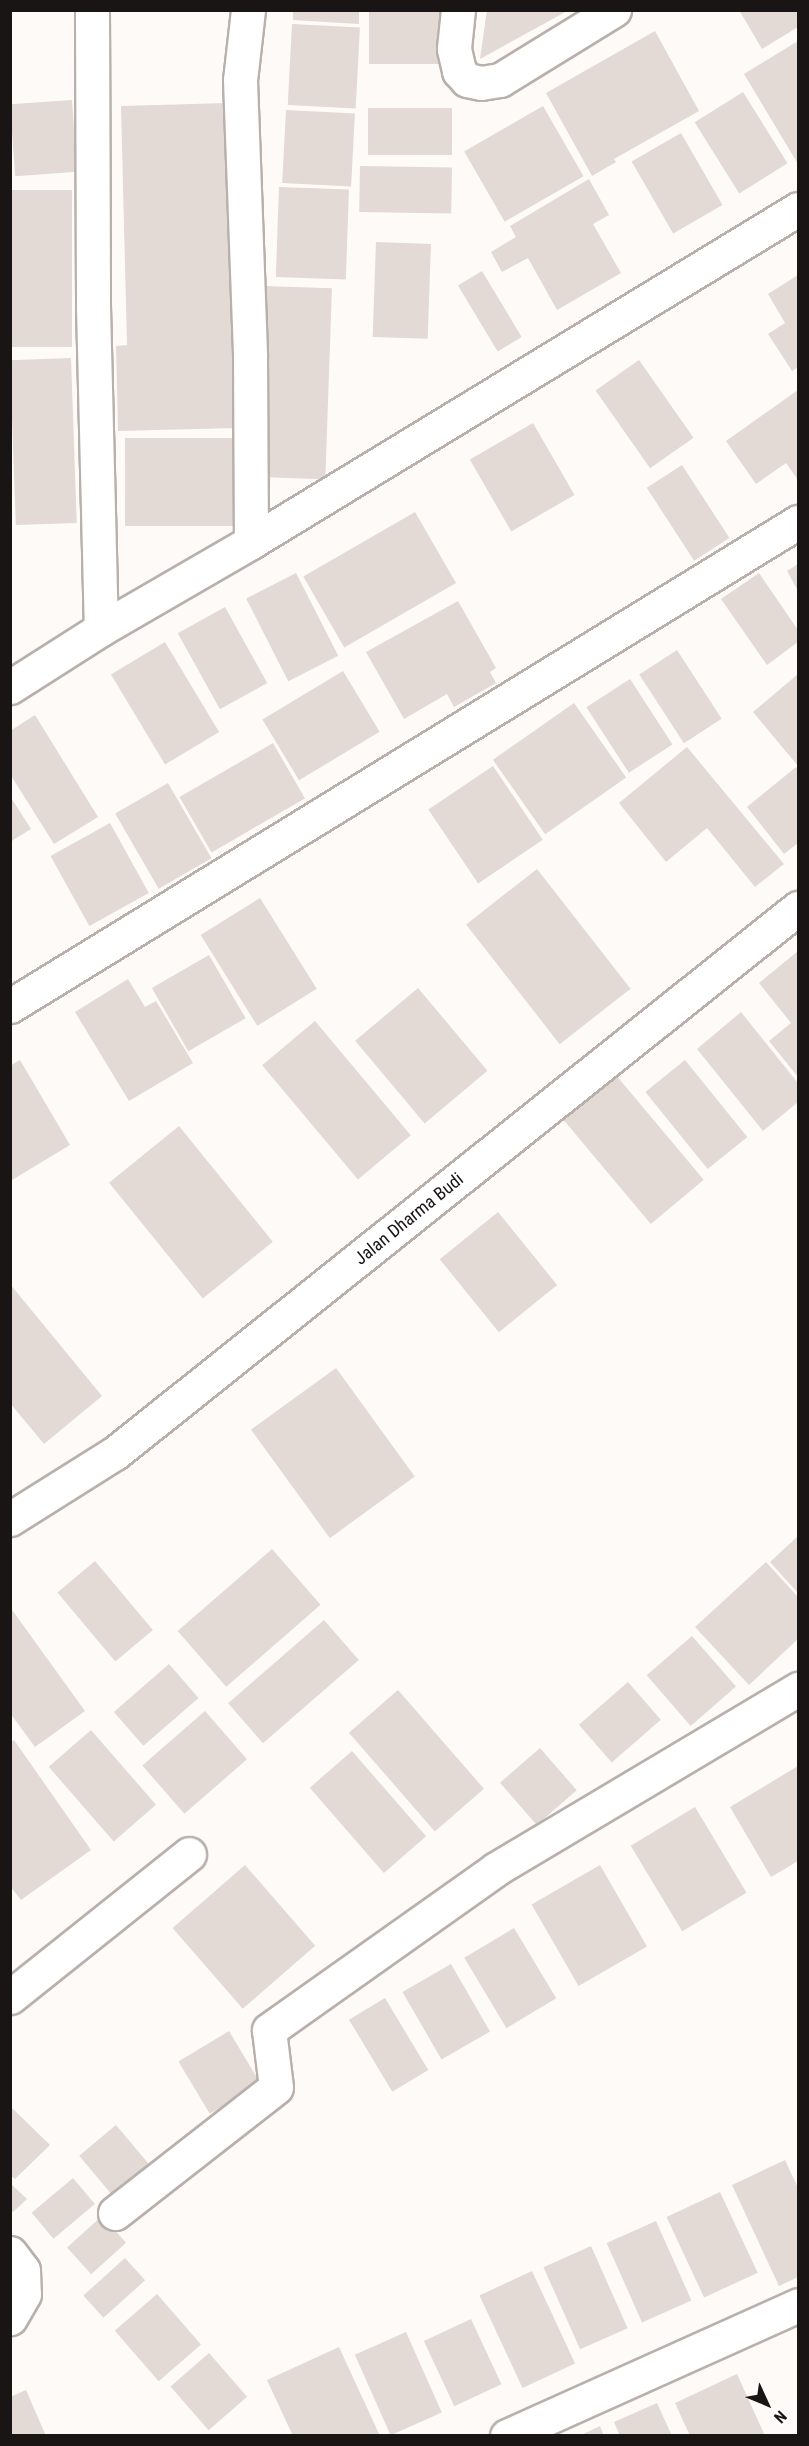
<!DOCTYPE html>
<style>
body{margin:0}
#map{position:relative;width:809px;height:2446px;overflow:hidden;background:#fefaf8;font-family:"Roboto Condensed",sans-serif}
div>[style]{position:absolute}
.building>*{inset:0;background:#e3d9d5;transform-origin:0 0}
.roads{filter:drop-shadow(2px 0 #b9b0ac) drop-shadow(-2px 0 #b9b0ac) drop-shadow(0 2px #b9b0ac) drop-shadow(0 -2px #b9b0ac)}
.minor>*{height:33px;margin:-16.5px;padding:0 16.5px;transform-origin:16.5px;border-radius:16.5px;background:#fff}
span{translate:-50% -50%;white-space:nowrap;text-align:center;line-height:1.15;-webkit-text-stroke:6px #fff;paint-order:stroke}
.street-label{font-size:18px;color:#181514}
.frame{position:absolute;inset:0;border:12px solid #181514;pointer-events:none}
.north{position:absolute;left:737px;top:2374px;width:60px;height:60px;-webkit-text-stroke:4px #fff;paint-order:stroke;rotate:134deg;font-size:16px;font-weight:700;line-height:24px;text-align:center;color:#181514}
.north::after{content:'';display:block;margin:auto;width:21px;height:27px;background:#181514;clip-path:polygon(50% 0,100% 100%,50% 72%,0 100%)}
</style>
<div id="map">
<div class="building">
<div style="clip-path:polygon(293px 10px,359px 10px,359px 24px,293px 20px)"></div>
<div style="left:369px;top:10px;width:75px;height:54px"></div>
<div style="clip-path:polygon(487px 10px,569px 10px,480px 59px)"></div>
<div style="clip-path:polygon(739px 10px,798px 10px,798px 27px,762px 49px)"></div>
<div style="left:292px;top:24px;width:68px;height:81px;rotate:3deg"></div>
<div style="clip-path:polygon(655px 31px,699px 111px,614px 159px,616px 162px,592px 176px,546px 93px)"></div>
<div style="clip-path:polygon(798px 41px,798px 164px,744px 74px)"></div>
<div style="left:743px;top:92px;width:84px;height:57px;rotate:58deg"></div>
<div style="left:72px;top:100px;width:72px;height:62px;rotate:86deg"></div>
<div style="clip-path:polygon(228px 103px,236px 428px,118px 431px,116px 346px,127px 345px,121px 106px)"></div>
<div style="left:543px;top:106px;width:81px;height:91px;rotate:60deg"></div>
<div style="left:452px;top:108px;width:47px;height:84px;rotate:90deg"></div>
<div style="left:286px;top:110px;width:69px;height:73px;rotate:3deg"></div>
<div style="left:681px;top:133px;width:83px;height:57px;rotate:60deg"></div>
<div style="left:360px;top:166px;width:92px;height:46px;rotate:1deg"></div>
<div style="clip-path:polygon(589px 179px,609px 215px,593px 224px,621px 273px,557px 310px,528px 258px,502px 272px,491px 252px,516px 237px,510px 226px)"></div>
<div style="left:279px;top:187px;width:70px;height:90px;rotate:2deg"></div>
<div style="left:10px;top:190px;width:62px;height:157px"></div>
<div style="left:376px;top:242px;width:55px;height:95px;rotate:2deg"></div>
<div style="left:482px;top:271px;width:77px;height:28px;rotate:59deg"></div>
<div style="clip-path:polygon(798px 275px,798px 367px,792px 371px,768px 334px,785px 323px,768px 294px)"></div>
<div style="left:264px;top:286px;width:68px;height:191px;rotate:2deg"></div>
<div style="left:71px;top:358px;width:165px;height:61px;rotate:88deg"></div>
<div style="left:639px;top:360px;width:95px;height:53px;rotate:55deg"></div>
<div style="clip-path:polygon(798px 390px,798px 480px,786px 463px,756px 484px,726px 441px)"></div>
<div style="left:533px;top:423px;width:83px;height:73px;rotate:60deg"></div>
<div style="left:125px;top:438px;width:112px;height:88px"></div>
<div style="left:682px;top:465px;width:87px;height:42px;rotate:57deg"></div>
<div style="left:415px;top:512px;width:82px;height:129px;rotate:60deg"></div>
<div style="clip-path:polygon(798px 564px,798px 591px,787px 571px)"></div>
<div style="left:296px;top:573px;width:93px;height:56px;rotate:63deg"></div>
<div style="clip-path:polygon(759px 573px,798px 630px,798px 642px,767px 665px,721px 599px)"></div>
<div style="clip-path:polygon(458px 601px,496px 668px,490px 672px,496px 683px,454px 707px,447px 694px,404px 719px,366px 652px)"></div>
<div style="left:225px;top:607px;width:87px;height:54px;rotate:61deg"></div>
<div style="left:165px;top:642px;width:105px;height:63px;rotate:59deg"></div>
<div style="left:677px;top:650px;width:82px;height:45px;rotate:57deg"></div>
<div style="left:343px;top:671px;width:71px;height:94px;rotate:59deg"></div>
<div style="clip-path:polygon(798px 674px,798px 766px,753px 712px)"></div>
<div style="left:630px;top:679px;width:78px;height:52px;rotate:57deg"></div>
<div style="left:574px;top:703px;width:91px;height:99px;rotate:55deg"></div>
<div style="clip-path:polygon(35px 715px,98px 817px,54px 844px,10px 774px,10px 731px)"></div>
<div style="left:273px;top:743px;width:64px;height:108px;rotate:60deg"></div>
<div style="clip-path:polygon(687px 747px,784px 864px,755px 887px,707px 828px,666px 862px,619px 803px)"></div>
<div style="left:493px;top:766px;width:89px;height:78px;rotate:56deg"></div>
<div style="clip-path:polygon(796px 767px,798px 770px,798px 843px,784px 854px,747px 807px)"></div>
<div style="left:168px;top:783px;width:87px;height:61px;rotate:60deg"></div>
<div style="clip-path:polygon(10px 796px,31px 829px,10px 842px)"></div>
<div style="left:110px;top:823px;width:80px;height:68px;rotate:61deg"></div>
<div style="left:537px;top:869px;width:152px;height:90px;rotate:52deg"></div>
<div style="left:260px;top:898px;width:107px;height:70px;rotate:58deg"></div>
<div style="clip-path:polygon(798px 951px,798px 1077px,769px 1041px,791px 1023px,759px 983px)"></div>
<div style="left:209px;top:955px;width:73px;height:66px;rotate:60deg"></div>
<div style="clip-path:polygon(128px 979px,145px 1007px,156px 1001px,193px 1063px,129px 1101px,75px 1012px)"></div>
<div style="left:418px;top:988px;width:108px;height:82px;rotate:50deg"></div>
<div style="clip-path:polygon(741px 1012px,798px 1083px,798px 1102px,763px 1131px,697px 1049px)"></div>
<div style="left:315px;top:1021px;width:149px;height:69px;rotate:50deg"></div>
<div style="clip-path:polygon(20px 1060px,70px 1145px,12px 1180px,10px 1066px)"></div>
<div style="left:685px;top:1060px;width:99px;height:51px;rotate:51deg"></div>
<div style="left:615px;top:1074px;width:138px;height:69px;rotate:50deg"></div>
<div style="left:179px;top:1126px;width:149px;height:90px;rotate:51deg"></div>
<div style="left:498px;top:1212px;width:94px;height:75px;rotate:51deg"></div>
<div style="clip-path:polygon(10px 1284px,102px 1396px,44px 1444px,10px 1403px)"></div>
<div style="left:336px;top:1368px;width:134px;height:105px;rotate:54deg"></div>
<div style="clip-path:polygon(798px 1536px,798px 1593px,770px 1562px)"></div>
<div style="left:272px;top:1549px;width:74px;height:125px;rotate:49deg"></div>
<div style="left:95px;top:1561px;width:90px;height:49px;rotate:50deg"></div>
<div style="clip-path:polygon(766px 1562px,798px 1597px,798px 1639px,749px 1685px,695px 1627px)"></div>
<div style="clip-path:polygon(10px 1607px,85px 1711px,35px 1747px,10px 1713px)"></div>
<div style="left:324px;top:1620px;width:53px;height:127px;rotate:49deg"></div>
<div style="left:692px;top:1636px;width:67px;height:60px;rotate:49deg"></div>
<div style="left:169px;top:1664px;width:45px;height:73px;rotate:49deg"></div>
<div style="left:628px;top:1682px;width:50px;height:65px;rotate:49deg"></div>
<div style="left:398px;top:1690px;width:131px;height:65px;rotate:49deg"></div>
<div style="left:205px;top:1711px;width:64px;height:83px;rotate:49deg"></div>
<div style="left:91px;top:1730px;width:99px;height:56px;rotate:49deg"></div>
<div style="clip-path:polygon(14px 1740px,91px 1850px,21px 1900px,10px 1886px,10px 1743px)"></div>
<div style="left:540px;top:1748px;width:56px;height:53px;rotate:49deg"></div>
<div style="left:352px;top:1751px;width:113px;height:56px;rotate:49deg"></div>
<div style="clip-path:polygon(798px 1766px,798px 1861px,771px 1877px,730px 1807px)"></div>
<div style="left:695px;top:1807px;width:100px;height:75px;rotate:59deg"></div>
<div style="left:245px;top:1865px;width:107px;height:96px;rotate:49deg"></div>
<div style="left:600px;top:1865px;width:94px;height:79px;rotate:60deg"></div>
<div style="left:514px;top:1928px;width:82px;height:58px;rotate:59deg"></div>
<div style="left:451px;top:1964px;width:78px;height:56px;rotate:60deg"></div>
<div style="left:385px;top:1998px;width:84px;height:42px;rotate:59deg"></div>
<div style="left:229px;top:2031px;width:61px;height:59px;rotate:59deg"></div>
<div style="clip-path:polygon(10px 2106px,50px 2145px,15px 2179px,10px 2175px)"></div>
<div style="left:116px;top:2125px;width:52px;height:48px;rotate:50deg"></div>
<div style="clip-path:polygon(785px 2160px,798px 2188px,798px 2277px,779px 2286px,732px 2185px)"></div>
<div style="left:73px;top:2178px;width:34px;height:54px;rotate:50deg"></div>
<div style="clip-path:polygon(10px 2183px,27px 2199px,13px 2212px,10px 2209px)"></div>
<div style="left:720px;top:2192px;width:89px;height:59px;rotate:65deg"></div>
<div style="left:102px;top:2216px;width:36px;height:47px;rotate:48deg"></div>
<div style="left:656px;top:2221px;width:87px;height:54px;rotate:66deg"></div>
<div style="left:591px;top:2246px;width:90px;height:52px;rotate:66deg"></div>
<div style="left:125px;top:2258px;width:30px;height:56px;rotate:48deg"></div>
<div style="left:532px;top:2271px;width:102px;height:58px;rotate:65deg"></div>
<div style="left:157px;top:2294px;width:67px;height:56px;rotate:49deg"></div>
<div style="left:471px;top:2319px;width:72px;height:52px;rotate:65deg"></div>
<div style="left:406px;top:2332px;width:88px;height:56px;rotate:66deg"></div>
<div style="clip-path:polygon(339px 2347px,380px 2436px,293px 2436px,267px 2380px)"></div>
<div style="left:209px;top:2353px;width:58px;height:51px;rotate:49deg"></div>
<div style="clip-path:polygon(737px 2374px,765px 2436px,690px 2436px,675px 2403px)"></div>
<div style="clip-path:polygon(26px 2390px,46px 2436px,10px 2436px,10px 2397px)"></div>
<div style="clip-path:polygon(657px 2403px,672px 2436px,620px 2436px,614px 2422px)"></div>
<div style="clip-path:polygon(600px 2426px,604px 2436px,579px 2436px)"></div>
</div>
<div class="roads">
<div class="minor">
<div style="left:92px;top:10px;width:296px;rotate:89.8deg"></div>
<div style="left:93px;top:306px;width:323px;rotate:88.6deg"></div>
<div style="left:248px;top:10px;width:70px;rotate:96.5deg"></div>
<div style="left:240px;top:80px;width:277px;rotate:87.9deg"></div>
<div style="left:250px;top:357px;width:185px;rotate:89.7deg"></div>
<div style="left:458px;top:10px;width:39px;rotate:96deg"></div>
<div style="left:454px;top:49px;width:23px;rotate:77deg"></div>
<div style="left:459px;top:71px;width:12px;rotate:48deg"></div>
<div style="left:467px;top:80px;width:14px;rotate:12deg"></div>
<div style="left:481px;top:83px;width:19px;rotate:-9deg"></div>
<div style="left:500px;top:80px;width:134px;rotate:-31.6deg"></div>
<div style="left:10px;top:687px;width:108px;rotate:-32.5deg"></div>
<div style="left:101px;top:629px;width:173px;rotate:-30.1deg"></div>
<div style="left:251px;top:542px;width:640px;rotate:-31.33deg"></div>
<div style="left:10px;top:1006px;width:925px;rotate:-31.56deg"></div>
<div style="left:10px;top:1519px;width:124px;rotate:-32.2deg"></div>
<div style="left:115px;top:1453px;width:874px;rotate:-38.59deg"></div>
<div style="left:10px;top:1997px;width:229px;rotate:-38.6deg"></div>
<div style="left:115px;top:2213px;width:204px;rotate:-38deg"></div>
<div style="left:276px;top:2087px;width:57px;rotate:-97deg"></div>
<div style="left:269px;top:2030px;width:278px;rotate:-35.3deg"></div>
<div style="left:496px;top:1869px;width:352px;rotate:-30.8deg"></div>
<div style="left:10px;top:2253px;width:21px;rotate:53deg"></div>
<div style="left:23px;top:2270px;width:24px;rotate:88deg"></div>
<div style="left:24px;top:2294px;width:28px;rotate:120deg"></div>
<div style="left:507px;top:2436px;width:319px;rotate:-24.2deg"></div>
</div>
</div>
<div class="street-label">
<span style="left:409px;top:1219px;rotate:-39deg">Jalan Dharma Budi</span>
</div>
<div class="frame"></div>
<div class="north">N</div>
</div>
